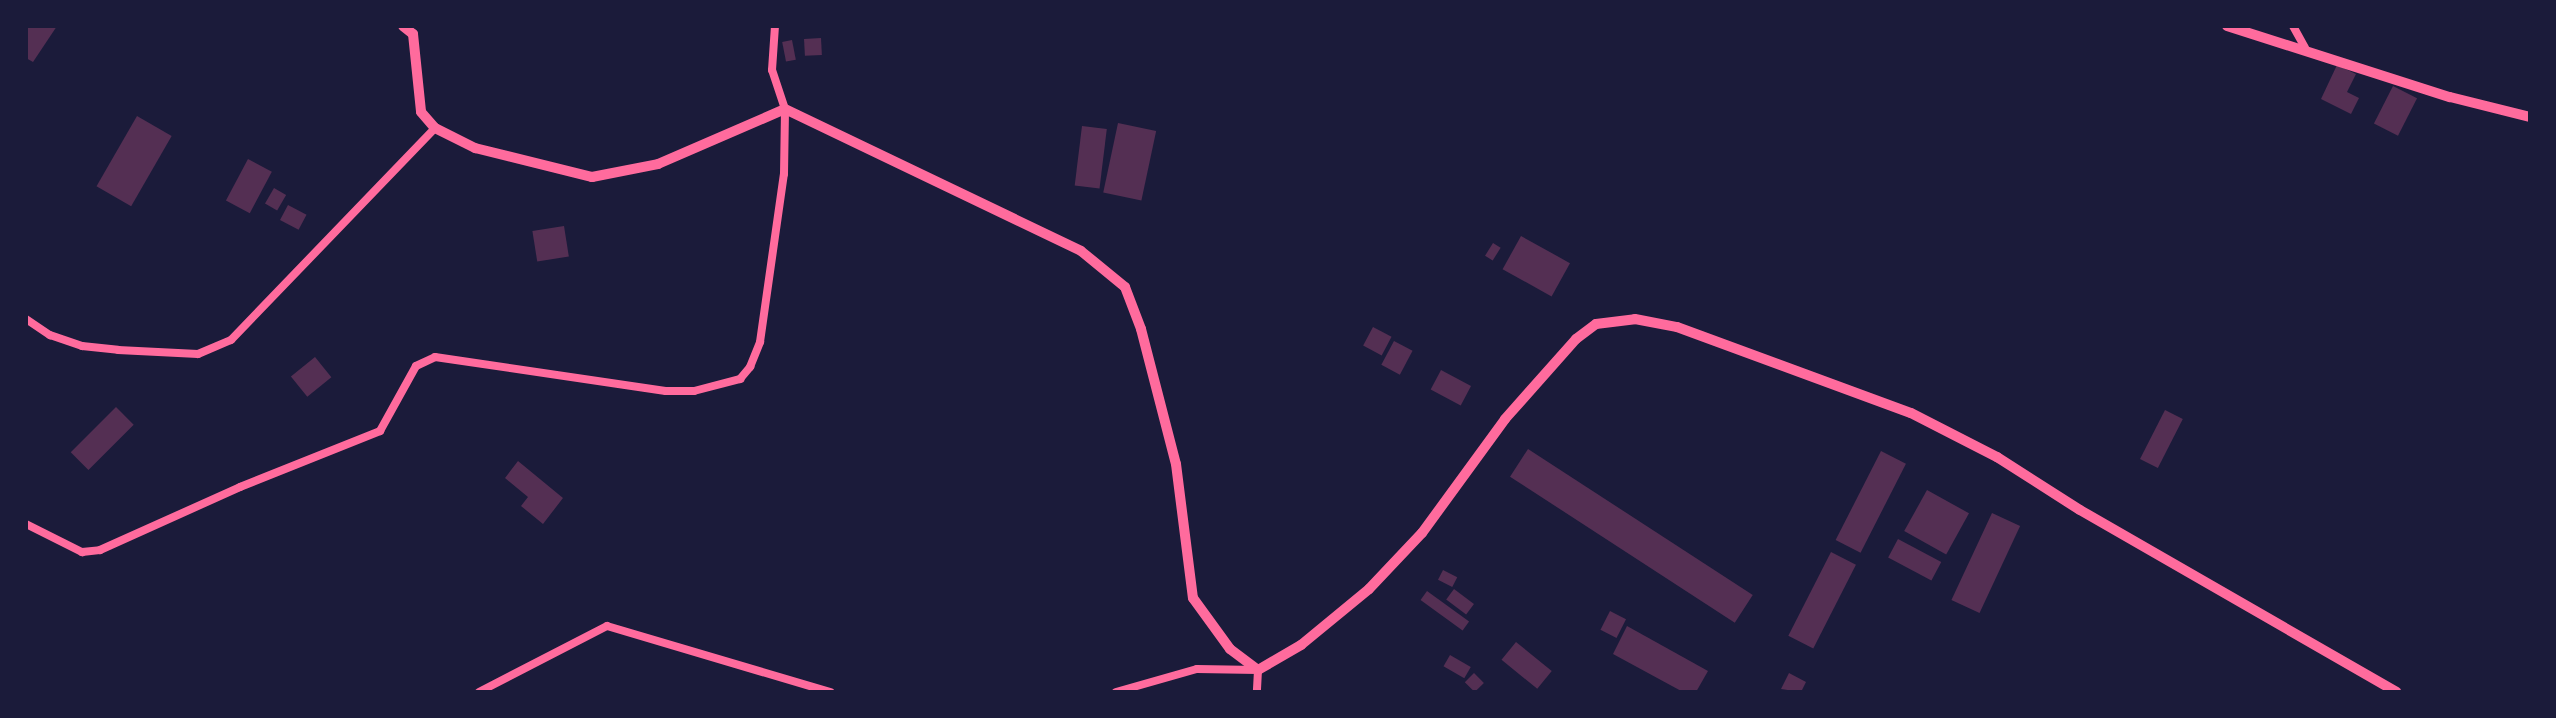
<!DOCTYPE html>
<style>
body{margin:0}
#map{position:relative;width:2556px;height:718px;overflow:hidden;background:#1b1b3a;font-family:Rubik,sans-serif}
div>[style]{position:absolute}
.building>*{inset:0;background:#542f53;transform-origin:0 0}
.minor>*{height:8px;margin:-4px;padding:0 4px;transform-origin:4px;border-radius:4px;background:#ff6b9d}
.tertiary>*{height:10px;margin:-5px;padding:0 5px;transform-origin:5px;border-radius:5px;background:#ff6b9d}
span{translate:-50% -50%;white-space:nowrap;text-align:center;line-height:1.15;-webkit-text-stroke:7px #1b1b3a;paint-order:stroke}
.frame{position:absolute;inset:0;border:28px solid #1b1b3a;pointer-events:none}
</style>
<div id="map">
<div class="building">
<div style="clip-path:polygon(26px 26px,57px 26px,33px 62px,26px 58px)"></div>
<div style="left:821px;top:38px;width:17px;height:17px;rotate:87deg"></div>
<div style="left:792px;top:40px;width:20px;height:10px;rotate:79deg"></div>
<div style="clip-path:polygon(2337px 65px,2356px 74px,2347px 92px,2359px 98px,2351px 114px,2321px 99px)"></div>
<div style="left:2393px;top:86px;width:27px;height:42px;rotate:27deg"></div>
<div style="left:137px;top:116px;width:40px;height:81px;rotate:30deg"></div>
<div style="left:1118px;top:123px;width:39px;height:71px;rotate:12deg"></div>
<div style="left:1082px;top:126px;width:25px;height:60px;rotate:7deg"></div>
<div style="left:248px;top:159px;width:27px;height:47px;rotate:28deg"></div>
<div style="left:274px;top:188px;width:14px;height:18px;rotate:30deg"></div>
<div style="left:288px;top:205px;width:21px;height:17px;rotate:28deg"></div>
<div style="left:564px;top:226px;width:31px;height:32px;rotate:81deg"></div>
<div style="left:1521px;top:236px;width:56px;height:38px;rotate:29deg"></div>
<div style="left:1493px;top:243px;width:9px;height:15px;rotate:32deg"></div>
<div style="left:1373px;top:327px;width:21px;height:21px;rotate:28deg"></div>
<div style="left:1394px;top:341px;width:21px;height:27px;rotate:28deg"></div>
<div style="left:315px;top:357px;width:26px;height:31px;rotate:51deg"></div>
<div style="left:1441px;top:370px;width:34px;height:22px;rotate:28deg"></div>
<div style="left:116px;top:407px;width:25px;height:64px;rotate:45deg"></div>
<div style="left:2165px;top:410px;width:20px;height:55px;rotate:27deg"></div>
<div style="left:1528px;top:449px;width:268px;height:33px;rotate:33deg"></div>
<div style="left:1881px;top:451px;width:28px;height:100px;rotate:27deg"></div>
<div style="clip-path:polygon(518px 461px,563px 498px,543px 524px,521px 506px,528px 497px,505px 478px)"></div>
<div style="left:1927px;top:490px;width:48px;height:47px;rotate:29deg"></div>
<div style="left:1992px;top:513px;width:31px;height:96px;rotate:25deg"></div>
<div style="left:1898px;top:539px;width:49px;height:21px;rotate:28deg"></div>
<div style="left:1831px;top:552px;width:28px;height:94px;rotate:27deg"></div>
<div style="left:1443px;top:570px;width:16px;height:11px;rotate:27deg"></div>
<div style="left:1454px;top:589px;width:25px;height:13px;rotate:37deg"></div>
<div style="left:1427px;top:591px;width:52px;height:11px;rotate:36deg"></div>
<div style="left:1610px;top:611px;width:18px;height:21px;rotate:27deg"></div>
<div style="clip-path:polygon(1627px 626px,1708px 671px,1696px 692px,1683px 692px,1613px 654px)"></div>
<div style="left:1516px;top:642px;width:46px;height:23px;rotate:39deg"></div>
<div style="left:1450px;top:655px;width:24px;height:13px;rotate:30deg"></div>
<div style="left:1474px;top:673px;width:14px;height:13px;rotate:45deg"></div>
<div style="clip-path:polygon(1789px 673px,1806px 682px,1801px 692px,1781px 689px)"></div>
</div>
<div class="minor">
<div style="left:2293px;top:26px;width:25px;rotate:61deg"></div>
<div style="left:26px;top:319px;width:29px;rotate:34deg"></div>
<div style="left:50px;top:335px;width:34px;rotate:19deg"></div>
<div style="left:82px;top:346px;width:36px;rotate:6deg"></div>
<div style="left:118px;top:350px;width:80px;rotate:2.9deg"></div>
<div style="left:198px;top:354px;width:36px;rotate:-23deg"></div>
<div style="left:231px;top:340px;width:294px;rotate:-46.1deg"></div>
<div style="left:26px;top:524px;width:63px;rotate:26.6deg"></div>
<div style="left:82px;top:552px;width:18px;rotate:-6deg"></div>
<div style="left:100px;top:550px;width:154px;rotate:-24.2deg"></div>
<div style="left:240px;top:487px;width:151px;rotate:-21.8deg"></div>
<div style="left:380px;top:431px;width:74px;rotate:-61deg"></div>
<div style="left:416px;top:366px;width:21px;rotate:-25deg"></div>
<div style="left:435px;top:357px;width:233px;rotate:8.4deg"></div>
<div style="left:666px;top:391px;width:28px"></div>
<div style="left:694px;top:391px;width:48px;rotate:-14.6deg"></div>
<div style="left:740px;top:379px;width:16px;rotate:-50deg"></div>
<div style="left:750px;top:367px;width:27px;rotate:-68deg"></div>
<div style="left:760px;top:342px;width:170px;rotate:-81.9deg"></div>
<div style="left:784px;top:174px;width:65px;rotate:-89.1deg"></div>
<div style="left:785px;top:109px;width:41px;rotate:-108.4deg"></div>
<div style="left:772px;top:70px;width:44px;rotate:-86.1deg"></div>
<div style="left:479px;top:692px;width:144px;rotate:-27.3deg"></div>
<div style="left:607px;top:626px;width:233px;rotate:16.5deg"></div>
<div style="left:1116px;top:692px;width:84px;rotate:-15.9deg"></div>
<div style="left:1197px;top:669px;width:61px;rotate:0.9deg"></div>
<div style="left:1258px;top:670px;width:22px;rotate:93deg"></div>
</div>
<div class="tertiary">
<div style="left:403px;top:26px;width:13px;rotate:39deg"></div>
<div style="left:413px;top:34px;width:78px;rotate:84.1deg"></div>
<div style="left:421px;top:112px;width:21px;rotate:49deg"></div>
<div style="left:435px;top:128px;width:45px;rotate:26.6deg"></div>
<div style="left:475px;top:148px;width:121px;rotate:13.9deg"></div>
<div style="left:592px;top:177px;width:67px;rotate:-11.1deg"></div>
<div style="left:658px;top:164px;width:138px;rotate:-23.4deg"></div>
<div style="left:785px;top:109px;width:328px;rotate:25.6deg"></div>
<div style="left:1081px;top:251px;width:57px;rotate:39.3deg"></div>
<div style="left:1125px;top:287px;width:45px;rotate:69.1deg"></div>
<div style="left:1141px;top:329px;width:139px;rotate:75.5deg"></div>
<div style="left:1176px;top:464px;width:135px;rotate:82.8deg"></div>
<div style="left:1193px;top:598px;width:63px;rotate:54deg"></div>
<div style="left:1230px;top:649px;width:35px;rotate:37deg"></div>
<div style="left:1258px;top:670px;width:50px;rotate:-30.2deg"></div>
<div style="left:1301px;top:645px;width:88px;rotate:-39.5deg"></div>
<div style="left:1369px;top:589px;width:77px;rotate:-46.6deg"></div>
<div style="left:1422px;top:533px;width:141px;rotate:-53.9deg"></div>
<div style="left:1505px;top:419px;width:107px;rotate:-48.4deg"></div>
<div style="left:1576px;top:339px;width:25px;rotate:-37deg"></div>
<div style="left:1596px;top:324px;width:39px;rotate:-7deg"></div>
<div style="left:1635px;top:319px;width:43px;rotate:10.8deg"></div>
<div style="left:1677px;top:327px;width:249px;rotate:20.2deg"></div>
<div style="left:1911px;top:413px;width:97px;rotate:27.1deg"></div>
<div style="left:1997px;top:457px;width:98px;rotate:32.6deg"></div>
<div style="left:2080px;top:510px;width:365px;rotate:29.9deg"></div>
<div style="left:2227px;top:26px;width:234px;rotate:17.7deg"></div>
<div style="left:2450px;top:97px;width:82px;rotate:14deg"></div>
</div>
<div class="frame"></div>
</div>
